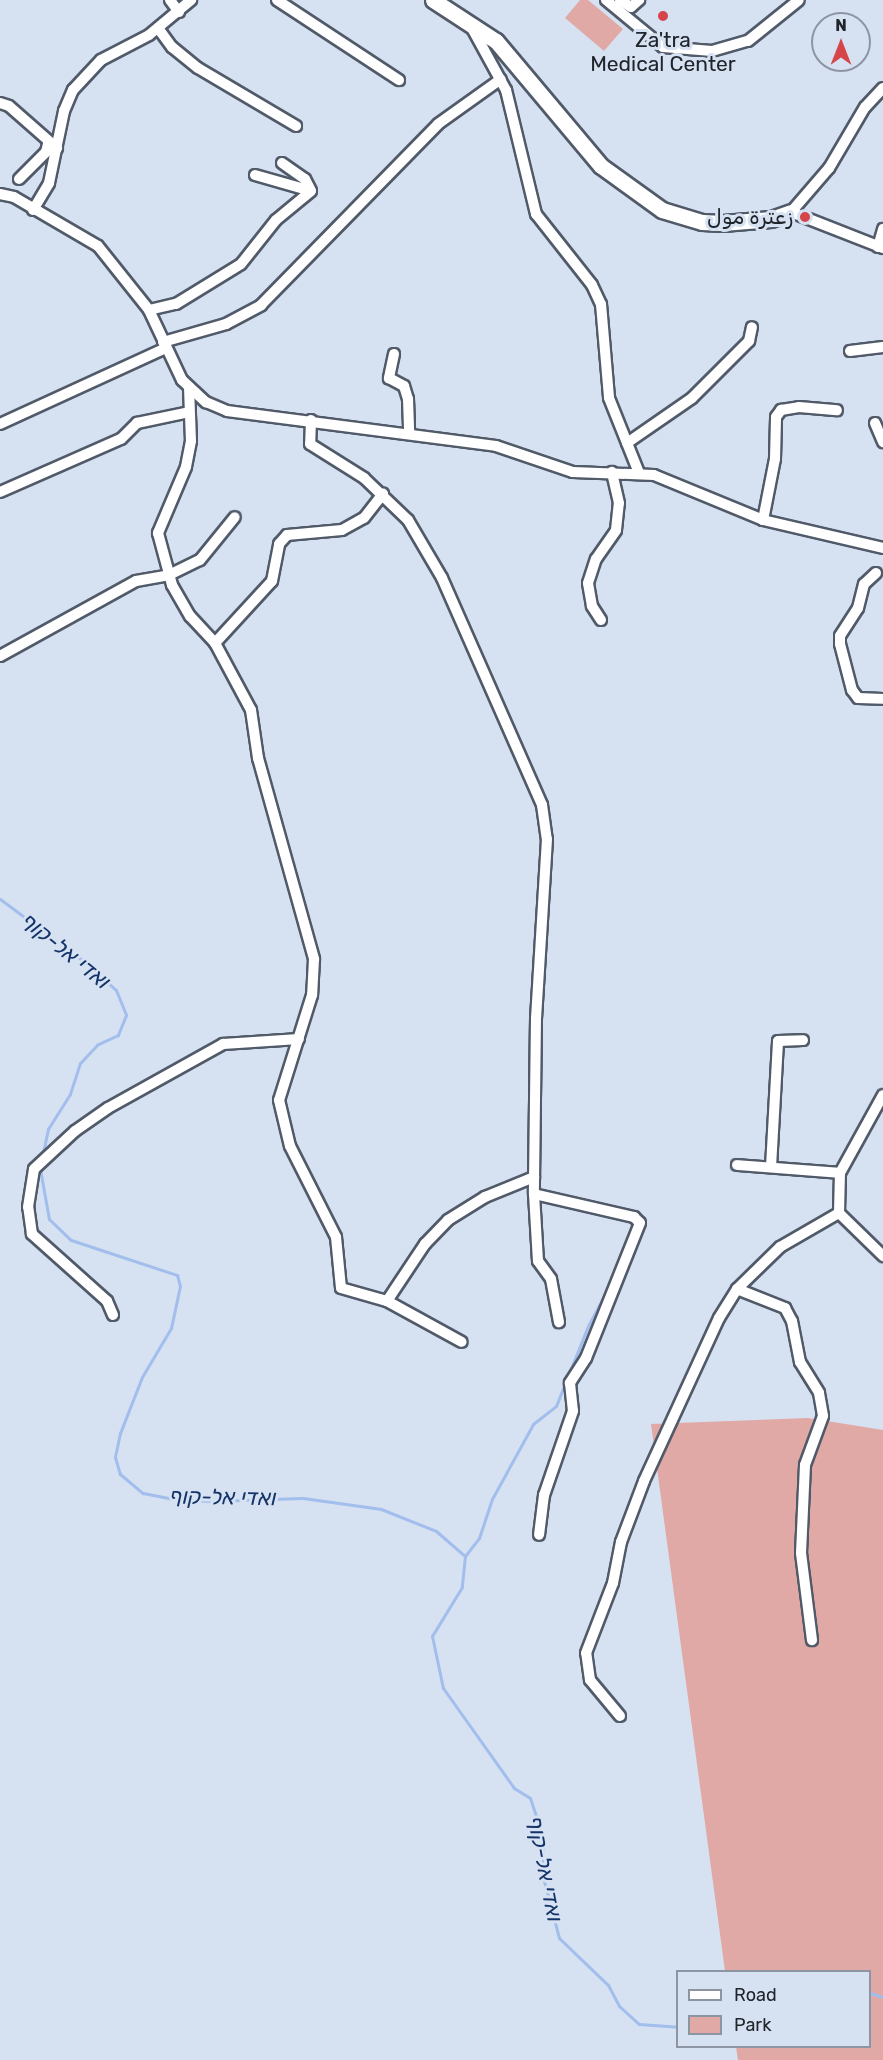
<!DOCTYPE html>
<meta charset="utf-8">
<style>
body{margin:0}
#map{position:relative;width:883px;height:2060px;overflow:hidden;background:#d6e1f2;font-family:Rubik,Vazirmatn,"Noto Sans Hebrew",sans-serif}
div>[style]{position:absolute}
.green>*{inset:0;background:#e0a9a5}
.stream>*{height:3px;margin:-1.5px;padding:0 1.5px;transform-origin:1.5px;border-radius:1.5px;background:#a2beec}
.roads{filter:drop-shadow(2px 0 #515a69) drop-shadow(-2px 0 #515a69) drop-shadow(0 2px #515a69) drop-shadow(0 -2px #515a69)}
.street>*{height:10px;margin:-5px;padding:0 5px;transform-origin:5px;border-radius:5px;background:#fff}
.secondary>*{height:15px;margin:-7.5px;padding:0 7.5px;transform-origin:7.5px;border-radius:7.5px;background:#fff}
.dots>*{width:16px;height:16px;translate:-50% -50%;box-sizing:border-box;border:3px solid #d6e1f2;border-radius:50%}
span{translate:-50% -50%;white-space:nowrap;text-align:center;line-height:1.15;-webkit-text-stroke:6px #d6e1f2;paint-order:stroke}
.poi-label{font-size:21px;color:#20242b}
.right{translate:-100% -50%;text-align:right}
.water-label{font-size:22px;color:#143369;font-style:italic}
.legend{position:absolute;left:676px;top:1970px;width:195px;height:78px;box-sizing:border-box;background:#d6e1f2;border:2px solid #8d95a2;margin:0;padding:8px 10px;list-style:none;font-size:18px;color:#20242b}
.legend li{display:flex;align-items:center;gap:12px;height:30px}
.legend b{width:30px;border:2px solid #8d95a2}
.north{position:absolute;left:811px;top:12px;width:60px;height:60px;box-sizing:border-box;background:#d6e1f2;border:2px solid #8d95a2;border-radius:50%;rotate:0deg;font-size:16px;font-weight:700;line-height:24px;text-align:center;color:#20242b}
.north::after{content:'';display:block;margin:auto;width:21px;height:27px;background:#d54549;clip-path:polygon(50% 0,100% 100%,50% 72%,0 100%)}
</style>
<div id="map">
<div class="green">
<div style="clip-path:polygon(580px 0,588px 0,623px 29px,604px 51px,565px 18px)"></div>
<div style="clip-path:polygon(808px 1418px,883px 1430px,883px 2060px,738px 2060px,736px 2047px,870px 2046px,870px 1972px,725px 1971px,651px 1424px)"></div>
</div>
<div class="stream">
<div style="left:0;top:899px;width:111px;rotate:36.6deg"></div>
<div style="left:89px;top:965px;width:37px;rotate:43deg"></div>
<div style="left:116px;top:990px;width:27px;rotate:68deg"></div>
<div style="left:126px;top:1015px;width:22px;rotate:112deg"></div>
<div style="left:118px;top:1035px;width:23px;rotate:155deg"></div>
<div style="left:97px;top:1045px;width:25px;rotate:133deg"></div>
<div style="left:80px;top:1063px;width:33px;rotate:108deg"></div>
<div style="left:70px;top:1094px;width:41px;rotate:122.2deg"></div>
<div style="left:48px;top:1129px;width:29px;rotate:102deg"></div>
<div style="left:40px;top:1169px;width:51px;rotate:79.8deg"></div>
<div style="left:49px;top:1219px;width:30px;rotate:44deg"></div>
<div style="left:71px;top:1240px;width:112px;rotate:18.3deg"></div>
<div style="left:177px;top:1275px;width:11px;rotate:75deg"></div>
<div style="left:180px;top:1286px;width:43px;rotate:102.1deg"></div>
<div style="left:171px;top:1328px;width:57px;rotate:120.6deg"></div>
<div style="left:142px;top:1377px;width:60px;rotate:111.4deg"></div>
<div style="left:120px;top:1433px;width:25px;rotate:102deg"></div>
<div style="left:115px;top:1457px;width:18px;rotate:74deg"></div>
<div style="left:120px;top:1474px;width:30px;rotate:40deg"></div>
<div style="left:143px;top:1493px;width:31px;rotate:11deg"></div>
<div style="left:173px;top:1499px;width:38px;rotate:3deg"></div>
<div style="left:211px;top:1501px;width:92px;rotate:-1.9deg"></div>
<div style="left:303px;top:1498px;width:79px;rotate:8deg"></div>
<div style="left:381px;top:1509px;width:59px;rotate:21.8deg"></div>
<div style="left:436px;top:1531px;width:38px;rotate:41deg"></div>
<div style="left:465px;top:1556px;width:31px;rotate:96deg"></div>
<div style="left:462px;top:1587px;width:57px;rotate:121.5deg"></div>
<div style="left:432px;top:1636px;width:53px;rotate:78.1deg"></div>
<div style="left:443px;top:1688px;width:123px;rotate:54.6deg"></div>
<div style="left:514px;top:1788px;width:19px;rotate:32deg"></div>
<div style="left:530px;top:1798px;width:41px;rotate:71.6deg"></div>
<div style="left:543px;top:1837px;width:40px;rotate:90deg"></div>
<div style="left:543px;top:1877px;width:63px;rotate:75.3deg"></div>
<div style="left:559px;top:1938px;width:68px;rotate:43.8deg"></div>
<div style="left:608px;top:1985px;width:24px;rotate:62deg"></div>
<div style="left:619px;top:2006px;width:27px;rotate:42deg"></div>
<div style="left:639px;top:2024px;width:39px;rotate:4deg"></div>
<div style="left:465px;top:1556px;width:23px;rotate:-52deg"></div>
<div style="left:479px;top:1538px;width:41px;rotate:-71.6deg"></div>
<div style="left:492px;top:1499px;width:85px;rotate:-61.3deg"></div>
<div style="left:533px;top:1424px;width:29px;rotate:-38deg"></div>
<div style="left:556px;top:1406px;width:86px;rotate:-68.2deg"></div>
<div style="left:588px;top:1326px;width:40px;rotate:-62deg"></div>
<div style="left:870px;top:1993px;width:14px;rotate:17deg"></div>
</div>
<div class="roads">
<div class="street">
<div style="left:170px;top:0;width:15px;rotate:53deg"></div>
<div style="left:277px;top:0;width:146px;rotate:33.3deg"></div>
<div style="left:606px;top:0;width:74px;rotate:39.5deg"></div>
<div style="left:663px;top:47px;width:49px;rotate:4.7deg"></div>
<div style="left:712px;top:51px;width:37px;rotate:-16deg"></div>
<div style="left:748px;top:41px;width:65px;rotate:-38.8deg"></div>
<div style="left:620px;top:0;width:13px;rotate:32deg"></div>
<div style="left:631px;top:7px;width:11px;rotate:-41deg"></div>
<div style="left:158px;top:28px;width:24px;rotate:54deg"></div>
<div style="left:172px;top:47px;width:33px;rotate:39deg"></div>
<div style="left:198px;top:68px;width:114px;rotate:30.6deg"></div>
<div style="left:472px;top:28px;width:71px;rotate:61.3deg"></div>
<div style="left:506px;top:90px;width:128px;rotate:76.4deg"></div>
<div style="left:536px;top:214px;width:90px;rotate:51.7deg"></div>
<div style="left:592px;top:285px;width:21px;rotate:65deg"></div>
<div style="left:601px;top:304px;width:94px;rotate:85.1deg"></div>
<div style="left:609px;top:398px;width:81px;rotate:68.2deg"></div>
<div style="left:883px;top:88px;width:26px;rotate:133deg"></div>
<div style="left:865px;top:107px;width:71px;rotate:120.5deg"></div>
<div style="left:829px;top:168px;width:58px;rotate:130.8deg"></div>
<div style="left:791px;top:212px;width:99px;rotate:21.4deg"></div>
<div style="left:0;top:103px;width:9px;rotate:18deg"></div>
<div style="left:9px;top:106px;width:64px;rotate:41.2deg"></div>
<div style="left:282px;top:163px;width:28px;rotate:35deg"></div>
<div style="left:305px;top:179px;width:13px;rotate:63deg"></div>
<div style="left:255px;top:175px;width:58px;rotate:15.9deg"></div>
<div style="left:19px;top:179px;width:38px;rotate:-45deg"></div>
<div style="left:46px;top:152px;width:8px;rotate:-76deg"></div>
<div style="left:0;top:194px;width:14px;rotate:12deg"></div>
<div style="left:14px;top:197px;width:97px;rotate:30.3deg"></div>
<div style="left:98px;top:246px;width:82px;rotate:51.4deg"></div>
<div style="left:149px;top:310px;width:77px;rotate:64.8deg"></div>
<div style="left:182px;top:380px;width:33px;rotate:43deg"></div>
<div style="left:206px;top:402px;width:23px;rotate:23deg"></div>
<div style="left:227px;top:411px;width:271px;rotate:7.4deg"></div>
<div style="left:496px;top:446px;width:81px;rotate:18.7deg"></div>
<div style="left:573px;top:472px;width:81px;rotate:2.1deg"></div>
<div style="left:654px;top:475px;width:118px;rotate:22.4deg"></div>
<div style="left:763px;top:520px;width:123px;rotate:13.1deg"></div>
<div style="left:33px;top:210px;width:31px;rotate:-59deg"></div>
<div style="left:49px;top:183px;width:74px;rotate:-78.2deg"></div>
<div style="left:64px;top:111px;width:23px;rotate:-67deg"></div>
<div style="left:73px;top:90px;width:41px;rotate:-47deg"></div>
<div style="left:101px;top:60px;width:54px;rotate:-27.5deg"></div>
<div style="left:149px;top:35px;width:55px;rotate:-39.8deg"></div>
<div style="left:878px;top:247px;width:19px;rotate:-74deg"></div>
<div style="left:149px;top:310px;width:28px;rotate:-13deg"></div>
<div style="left:176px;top:304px;width:76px;rotate:-31.6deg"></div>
<div style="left:241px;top:264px;width:56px;rotate:-51.5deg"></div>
<div style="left:276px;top:220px;width:45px;rotate:-39.6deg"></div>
<div style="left:163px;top:342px;width:66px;rotate:-15.9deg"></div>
<div style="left:226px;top:324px;width:40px;rotate:-28deg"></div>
<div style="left:261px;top:305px;width:253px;rotate:-45.6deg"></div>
<div style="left:438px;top:124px;width:77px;rotate:-35.5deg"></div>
<div style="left:850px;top:351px;width:33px;rotate:-7deg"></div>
<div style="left:394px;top:354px;width:25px;rotate:102deg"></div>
<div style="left:389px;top:378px;width:17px;rotate:28deg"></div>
<div style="left:404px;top:386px;width:14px;rotate:73deg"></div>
<div style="left:408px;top:399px;width:35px;rotate:88deg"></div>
<div style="left:189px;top:387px;width:54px;rotate:87.9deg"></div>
<div style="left:191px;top:441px;width:26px;rotate:101deg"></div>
<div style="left:186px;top:467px;width:72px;rotate:113deg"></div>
<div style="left:158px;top:533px;width:54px;rotate:74.9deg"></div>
<div style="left:172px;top:585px;width:36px;rotate:60deg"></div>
<div style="left:190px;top:616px;width:37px;rotate:47deg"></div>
<div style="left:215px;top:643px;width:76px;rotate:61.8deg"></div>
<div style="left:251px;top:710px;width:49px;rotate:81.7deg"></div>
<div style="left:258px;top:758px;width:209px;rotate:74.4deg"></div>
<div style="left:314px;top:959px;width:36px;rotate:93deg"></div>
<div style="left:312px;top:995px;width:110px;rotate:107.4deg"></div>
<div style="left:279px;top:1100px;width:47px;rotate:76.6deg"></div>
<div style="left:290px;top:1146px;width:102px;rotate:63.2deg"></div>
<div style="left:336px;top:1237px;width:51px;rotate:84.4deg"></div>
<div style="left:341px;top:1288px;width:48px;rotate:15.8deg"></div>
<div style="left:387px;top:1301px;width:85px;rotate:28.7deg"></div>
<div style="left:311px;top:420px;width:24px;rotate:92deg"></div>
<div style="left:310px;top:444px;width:64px;rotate:32.2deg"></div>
<div style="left:364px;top:478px;width:61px;rotate:43.7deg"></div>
<div style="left:408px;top:520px;width:67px;rotate:59.6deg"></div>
<div style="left:442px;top:578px;width:248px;rotate:66.2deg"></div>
<div style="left:542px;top:805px;width:34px;rotate:82deg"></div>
<div style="left:547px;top:839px;width:179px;rotate:93.5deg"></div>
<div style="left:536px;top:1018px;width:176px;rotate:90.7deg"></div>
<div style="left:534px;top:1194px;width:103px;rotate:13deg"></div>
<div style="left:634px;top:1217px;width:8px;rotate:45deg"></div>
<div style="left:640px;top:1223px;width:145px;rotate:111.8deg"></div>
<div style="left:586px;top:1358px;width:30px;rotate:123deg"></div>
<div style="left:570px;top:1383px;width:28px;rotate:84deg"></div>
<div style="left:573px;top:1411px;width:89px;rotate:109deg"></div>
<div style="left:544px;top:1495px;width:40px;rotate:97.1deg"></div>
<div style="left:875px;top:423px;width:21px;rotate:67deg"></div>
<div style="left:0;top:424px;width:183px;rotate:-24.6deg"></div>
<div style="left:627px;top:443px;width:79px;rotate:-34.7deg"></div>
<div style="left:692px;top:398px;width:81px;rotate:-45deg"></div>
<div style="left:749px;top:341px;width:14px;rotate:-78deg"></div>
<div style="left:0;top:492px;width:132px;rotate:-23.7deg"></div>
<div style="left:121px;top:439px;width:23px;rotate:-45deg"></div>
<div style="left:137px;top:423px;width:53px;rotate:-11.9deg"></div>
<div style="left:763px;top:520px;width:62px;rotate:-78.9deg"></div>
<div style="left:775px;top:459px;width:42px;rotate:-88.6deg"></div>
<div style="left:776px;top:417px;width:9px;rotate:-54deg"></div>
<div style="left:781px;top:410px;width:18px;rotate:-9deg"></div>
<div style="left:799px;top:407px;width:38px;rotate:5deg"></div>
<div style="left:876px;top:573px;width:16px;rotate:137deg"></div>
<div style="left:864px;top:584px;width:25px;rotate:104deg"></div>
<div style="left:858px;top:608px;width:33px;rotate:123deg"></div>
<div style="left:840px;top:636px;width:8px;rotate:90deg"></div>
<div style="left:840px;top:644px;width:48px;rotate:75.4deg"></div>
<div style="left:852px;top:690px;width:10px;rotate:53deg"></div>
<div style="left:858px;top:698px;width:25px;rotate:2deg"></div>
<div style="left:601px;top:620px;width:17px;rotate:-123deg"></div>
<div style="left:592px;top:606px;width:23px;rotate:-100deg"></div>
<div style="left:588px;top:583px;width:25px;rotate:-72deg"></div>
<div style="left:596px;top:559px;width:35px;rotate:-55deg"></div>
<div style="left:616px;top:530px;width:27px;rotate:-84deg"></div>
<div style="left:619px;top:503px;width:32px;rotate:-103deg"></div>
<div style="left:215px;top:643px;width:84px;rotate:-47.4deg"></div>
<div style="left:272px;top:581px;width:38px;rotate:-79deg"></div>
<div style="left:279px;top:544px;width:12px;rotate:-48deg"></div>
<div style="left:287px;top:535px;width:55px;rotate:-5.2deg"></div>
<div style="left:342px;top:530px;width:25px;rotate:-29deg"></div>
<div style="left:364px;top:518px;width:31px;rotate:-52deg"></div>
<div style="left:0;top:656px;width:155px;rotate:-28.9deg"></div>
<div style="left:136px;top:581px;width:34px;rotate:-10deg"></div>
<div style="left:169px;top:575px;width:34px;rotate:-26deg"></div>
<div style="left:200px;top:560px;width:55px;rotate:-50.9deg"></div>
<div style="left:737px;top:1165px;width:103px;rotate:4.4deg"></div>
<div style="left:771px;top:1167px;width:126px;rotate:-86.8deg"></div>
<div style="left:778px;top:1041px;width:25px;rotate:-2deg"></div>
<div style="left:534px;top:1194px;width:67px;rotate:86.6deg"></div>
<div style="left:538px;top:1261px;width:22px;rotate:54deg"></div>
<div style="left:551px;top:1279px;width:44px;rotate:79.5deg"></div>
<div style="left:839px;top:1213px;width:62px;rotate:44.3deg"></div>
<div style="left:737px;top:1289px;width:52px;rotate:21.6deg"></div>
<div style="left:785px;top:1308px;width:15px;rotate:62deg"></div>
<div style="left:792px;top:1321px;width:42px;rotate:79deg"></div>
<div style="left:800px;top:1362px;width:36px;rotate:58deg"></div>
<div style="left:819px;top:1393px;width:23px;rotate:80deg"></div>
<div style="left:823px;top:1416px;width:52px;rotate:110.2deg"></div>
<div style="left:805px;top:1465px;width:88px;rotate:92.6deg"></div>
<div style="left:801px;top:1553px;width:88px;rotate:82.8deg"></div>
<div style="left:387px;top:1301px;width:69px;rotate:-56.3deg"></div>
<div style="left:425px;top:1244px;width:33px;rotate:-46deg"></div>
<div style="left:448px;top:1220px;width:44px;rotate:-31.9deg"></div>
<div style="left:485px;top:1197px;width:53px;rotate:-22.2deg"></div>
<div style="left:113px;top:1315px;width:15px;rotate:-113deg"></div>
<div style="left:107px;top:1301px;width:101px;rotate:-138.2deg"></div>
<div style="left:32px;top:1234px;width:27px;rotate:-98deg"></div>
<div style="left:28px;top:1207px;width:38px;rotate:-81deg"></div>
<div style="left:34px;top:1169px;width:56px;rotate:-42.8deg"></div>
<div style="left:75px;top:1131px;width:40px;rotate:-34.9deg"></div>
<div style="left:108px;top:1108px;width:132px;rotate:-29.1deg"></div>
<div style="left:223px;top:1044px;width:76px;rotate:-3.8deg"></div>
<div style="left:620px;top:1716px;width:47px;rotate:-129.8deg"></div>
<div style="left:590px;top:1680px;width:27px;rotate:-98deg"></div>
<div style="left:586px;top:1653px;width:75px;rotate:-68.9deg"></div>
<div style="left:613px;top:1583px;width:42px;rotate:-79deg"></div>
<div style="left:621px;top:1542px;width:65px;rotate:-69.3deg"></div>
<div style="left:644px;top:1481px;width:179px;rotate:-65.3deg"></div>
<div style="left:719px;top:1318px;width:34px;rotate:-58deg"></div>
<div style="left:737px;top:1289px;width:60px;rotate:-44.3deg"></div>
<div style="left:780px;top:1247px;width:68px;rotate:-30deg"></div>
<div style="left:839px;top:1213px;width:40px;rotate:-88.6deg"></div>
<div style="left:840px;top:1173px;width:89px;rotate:-61.1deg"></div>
</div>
<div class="secondary">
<div style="left:433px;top:0;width:75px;rotate:33.1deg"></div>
<div style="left:496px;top:41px;width:163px;rotate:50deg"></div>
<div style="left:601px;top:166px;width:75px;rotate:35.8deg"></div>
<div style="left:662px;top:210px;width:42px;rotate:16.7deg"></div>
<div style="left:702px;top:222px;width:21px;rotate:3deg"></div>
<div style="left:723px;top:223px;width:48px;rotate:-4.8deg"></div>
<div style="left:771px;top:219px;width:21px;rotate:-19deg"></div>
</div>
</div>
<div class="dots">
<div style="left:663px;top:16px;background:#d54549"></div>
<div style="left:805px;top:217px;background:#d54549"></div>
</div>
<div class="poi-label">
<span style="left:663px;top:52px">Za'tra<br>Medical Center</span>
<span class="right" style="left:793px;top:217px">زعترة مول</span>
</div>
<div class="water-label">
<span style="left:66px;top:951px;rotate:39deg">ואדי אל-קוף</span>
<span style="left:223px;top:1497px;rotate:1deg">ואדי אל-קוף</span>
<span style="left:545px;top:1869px;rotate:79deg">ואדי אל-קוף</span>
</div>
<ul class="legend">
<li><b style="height:8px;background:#fff"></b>Road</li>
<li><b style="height:16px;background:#e0a9a5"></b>Park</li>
</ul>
<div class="north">N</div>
</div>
